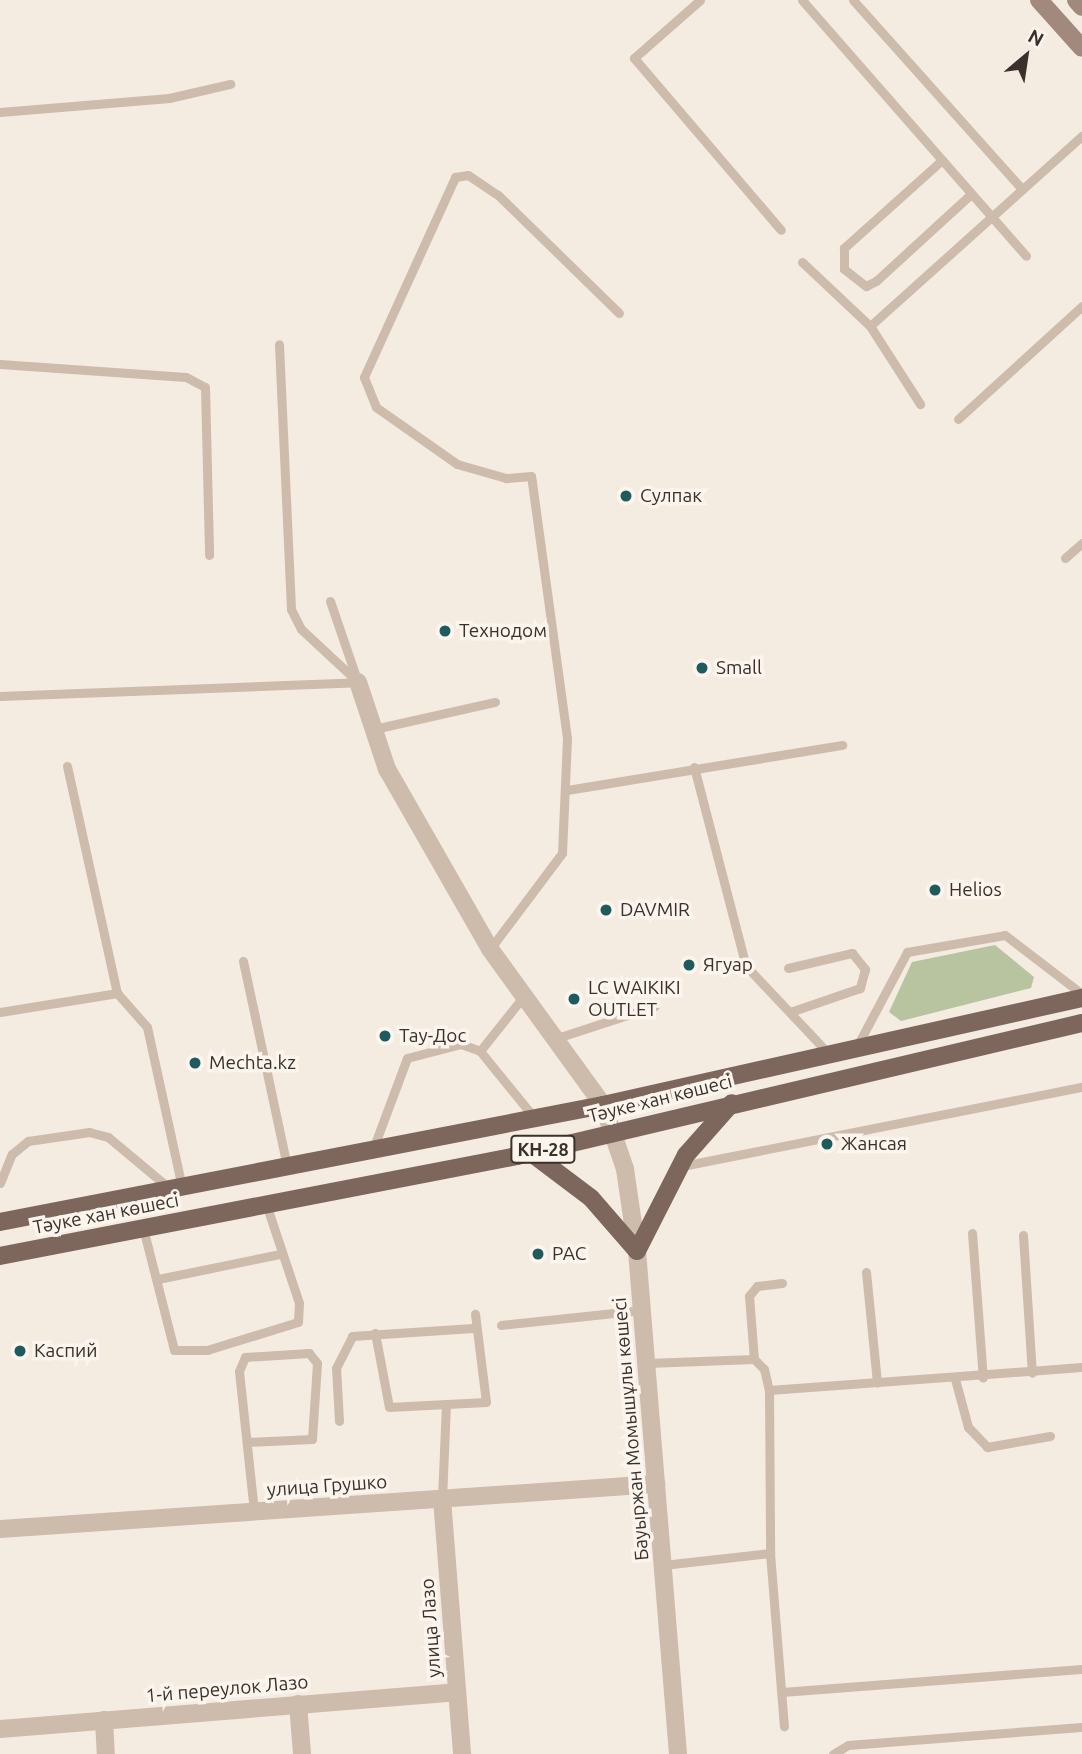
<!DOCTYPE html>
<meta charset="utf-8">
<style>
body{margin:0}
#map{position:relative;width:1082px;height:1754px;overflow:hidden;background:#f4ebe1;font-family:Ubuntu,sans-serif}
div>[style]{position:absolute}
.green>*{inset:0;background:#b8c4a0}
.service>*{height:9px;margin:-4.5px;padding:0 4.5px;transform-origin:4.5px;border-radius:4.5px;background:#cdbbac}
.minor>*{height:18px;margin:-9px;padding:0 9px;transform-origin:9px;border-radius:9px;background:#cdbbac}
.tertiary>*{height:18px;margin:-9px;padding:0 9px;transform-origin:9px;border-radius:9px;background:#cdbbac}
.secondary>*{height:18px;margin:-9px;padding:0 9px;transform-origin:9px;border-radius:9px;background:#a18a7d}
.primary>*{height:18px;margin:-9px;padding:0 9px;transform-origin:9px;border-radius:9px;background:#7d675c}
.dots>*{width:19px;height:19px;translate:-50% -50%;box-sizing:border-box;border:4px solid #fbf5ee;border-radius:50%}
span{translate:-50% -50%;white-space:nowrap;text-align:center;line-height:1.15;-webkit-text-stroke:7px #fbf5ee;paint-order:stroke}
.shield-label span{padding:2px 5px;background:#fbf5ee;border:2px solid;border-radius:5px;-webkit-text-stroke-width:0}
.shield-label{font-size:18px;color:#3b302b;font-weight:700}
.poi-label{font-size:19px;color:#3b302b}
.left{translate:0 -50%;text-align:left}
.street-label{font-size:19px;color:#3b302b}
.north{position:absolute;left:991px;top:21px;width:70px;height:70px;-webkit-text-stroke:5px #fbf5ee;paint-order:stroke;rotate:29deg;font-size:19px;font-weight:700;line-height:28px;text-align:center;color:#3b302b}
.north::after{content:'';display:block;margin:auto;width:24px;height:32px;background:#3b302b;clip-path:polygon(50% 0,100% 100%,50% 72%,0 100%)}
</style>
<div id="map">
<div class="green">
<div style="clip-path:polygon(995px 945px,1034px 977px,1031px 988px,901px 1021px,889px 1012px,912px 962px)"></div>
</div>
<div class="service">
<div style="left:700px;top:0;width:88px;rotate:138.7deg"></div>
<div style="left:634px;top:58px;width:226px;rotate:49.5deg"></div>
<div style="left:802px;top:0;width:340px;rotate:48.8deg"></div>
<div style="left:853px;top:0;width:254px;rotate:48.2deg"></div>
<div style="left:0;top:112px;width:170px;rotate:-4.7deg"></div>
<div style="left:169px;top:98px;width:63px;rotate:-12.9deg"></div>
<div style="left:942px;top:160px;width:132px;rotate:138.1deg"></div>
<div style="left:844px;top:248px;width:21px;rotate:90deg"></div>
<div style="left:844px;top:269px;width:28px;rotate:38deg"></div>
<div style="left:866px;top:286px;width:11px;rotate:-27deg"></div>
<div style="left:876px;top:281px;width:129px;rotate:-42.5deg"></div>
<div style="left:802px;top:262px;width:93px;rotate:43.3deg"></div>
<div style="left:870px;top:326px;width:93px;rotate:57.3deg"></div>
<div style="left:870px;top:326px;width:285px;rotate:-41.9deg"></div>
<div style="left:0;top:364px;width:186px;rotate:4deg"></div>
<div style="left:186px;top:377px;width:21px;rotate:28deg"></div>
<div style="left:205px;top:387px;width:168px;rotate:88.6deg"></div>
<div style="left:958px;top:419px;width:168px;rotate:-42.3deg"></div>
<div style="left:1065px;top:558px;width:23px;rotate:-41deg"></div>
<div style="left:330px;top:601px;width:83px;rotate:71.1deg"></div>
<div style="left:0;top:696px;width:358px;rotate:-2.2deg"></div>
<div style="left:358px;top:682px;width:78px;rotate:-137.1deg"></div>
<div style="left:301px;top:629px;width:22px;rotate:-117deg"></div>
<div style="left:291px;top:609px;width:265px;rotate:-92.6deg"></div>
<div style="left:374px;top:729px;width:124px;rotate:-12.6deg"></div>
<div style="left:67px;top:766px;width:232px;rotate:77.6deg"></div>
<div style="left:694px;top:767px;width:206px;rotate:75.4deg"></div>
<div style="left:746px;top:966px;width:122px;rotate:46.7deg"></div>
<div style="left:567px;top:790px;width:279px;rotate:-9.3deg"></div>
<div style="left:490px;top:949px;width:120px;rotate:-53.1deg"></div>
<div style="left:562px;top:853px;width:115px;rotate:-87.5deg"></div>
<div style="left:567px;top:738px;width:264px;rotate:-97.8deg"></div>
<div style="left:531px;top:476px;width:25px;rotate:175deg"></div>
<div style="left:506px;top:478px;width:51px;rotate:-164.1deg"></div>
<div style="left:457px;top:464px;width:99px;rotate:-144.9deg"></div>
<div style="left:376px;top:407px;width:32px;rotate:-112deg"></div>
<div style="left:364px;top:377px;width:220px;rotate:-65.5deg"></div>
<div style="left:455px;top:177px;width:13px;rotate:-9deg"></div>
<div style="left:468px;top:175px;width:36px;rotate:34deg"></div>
<div style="left:498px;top:195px;width:169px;rotate:44.3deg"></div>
<div style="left:243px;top:961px;width:210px;rotate:77.9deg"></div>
<div style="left:788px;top:968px;width:66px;rotate:-13.2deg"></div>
<div style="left:852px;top:953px;width:21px;rotate:51deg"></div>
<div style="left:865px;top:969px;width:20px;rotate:105deg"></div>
<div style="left:860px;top:988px;width:74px;rotate:161.1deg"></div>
<div style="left:0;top:1012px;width:119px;rotate:-9.2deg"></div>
<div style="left:117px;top:993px;width:45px;rotate:48.6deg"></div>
<div style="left:147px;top:1027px;width:164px;rotate:77.7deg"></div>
<div style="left:554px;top:1039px;width:106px;rotate:-18.1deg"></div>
<div style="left:856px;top:1048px;width:109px;rotate:-62deg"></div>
<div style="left:907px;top:952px;width:99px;rotate:-9.8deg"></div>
<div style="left:1005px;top:935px;width:97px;rotate:37.5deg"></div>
<div style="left:480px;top:1051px;width:69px;rotate:-51.5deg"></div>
<div style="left:373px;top:1149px;width:97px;rotate:-69.5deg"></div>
<div style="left:407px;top:1058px;width:56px;rotate:-14.5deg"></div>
<div style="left:461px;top:1044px;width:20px;rotate:20deg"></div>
<div style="left:480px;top:1051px;width:82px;rotate:50.9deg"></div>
<div style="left:682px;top:1166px;width:408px;rotate:-11.2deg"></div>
<div style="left:0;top:1183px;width:31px;rotate:-68deg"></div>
<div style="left:12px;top:1154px;width:21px;rotate:-39deg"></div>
<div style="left:28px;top:1141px;width:62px;rotate:-8.4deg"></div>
<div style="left:89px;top:1132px;width:20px;rotate:15deg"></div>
<div style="left:108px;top:1137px;width:80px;rotate:39.9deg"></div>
<div style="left:143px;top:1228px;width:126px;rotate:75.7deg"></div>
<div style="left:174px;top:1350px;width:33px"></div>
<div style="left:207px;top:1350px;width:95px;rotate:-17.1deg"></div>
<div style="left:298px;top:1322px;width:19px;rotate:-87deg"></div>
<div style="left:299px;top:1303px;width:104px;rotate:-108.4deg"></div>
<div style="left:972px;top:1233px;width:145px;rotate:85.7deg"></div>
<div style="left:1023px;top:1235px;width:138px;rotate:86.3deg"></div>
<div style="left:866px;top:1272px;width:111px;rotate:84.3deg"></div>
<div style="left:158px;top:1279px;width:125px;rotate:-11.6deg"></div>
<div style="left:782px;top:1283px;width:25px;rotate:173deg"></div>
<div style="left:757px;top:1286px;width:13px;rotate:129deg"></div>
<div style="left:749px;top:1296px;width:63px;rotate:85.5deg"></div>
<div style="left:754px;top:1359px;width:14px;rotate:45deg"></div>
<div style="left:764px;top:1369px;width:22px;rotate:77deg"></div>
<div style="left:769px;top:1390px;width:163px;rotate:89.6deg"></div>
<div style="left:770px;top:1553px;width:174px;rotate:85.4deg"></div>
<div style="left:501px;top:1325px;width:142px;rotate:-6.1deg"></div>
<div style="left:375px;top:1333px;width:75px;rotate:79.3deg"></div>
<div style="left:389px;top:1407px;width:97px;rotate:-3deg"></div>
<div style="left:486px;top:1402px;width:89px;rotate:-97.1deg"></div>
<div style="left:647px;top:1363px;width:107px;rotate:-2.1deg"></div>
<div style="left:955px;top:1379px;width:50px;rotate:74.8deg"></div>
<div style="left:968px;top:1427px;width:28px;rotate:46deg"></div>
<div style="left:987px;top:1447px;width:64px;rotate:-9.9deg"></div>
<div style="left:769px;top:1390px;width:314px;rotate:-4.2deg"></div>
<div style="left:339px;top:1421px;width:53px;rotate:-93.2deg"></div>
<div style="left:336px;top:1368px;width:36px;rotate:-63deg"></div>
<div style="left:352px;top:1336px;width:121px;rotate:-3.8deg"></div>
<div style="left:247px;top:1442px;width:65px;rotate:-2.6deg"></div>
<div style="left:312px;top:1439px;width:76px;rotate:-86.2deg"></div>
<div style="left:317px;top:1363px;width:13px;rotate:-129deg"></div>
<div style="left:309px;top:1353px;width:64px;rotate:176.4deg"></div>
<div style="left:245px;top:1357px;width:15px;rotate:113deg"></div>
<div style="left:239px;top:1371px;width:142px;rotate:83.9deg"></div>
<div style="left:442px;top:1499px;width:95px;rotate:-87.6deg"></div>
<div style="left:663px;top:1565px;width:108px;rotate:-6.4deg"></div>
<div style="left:782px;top:1692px;width:301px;rotate:-4.4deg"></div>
<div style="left:833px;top:1754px;width:17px;rotate:-31deg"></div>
<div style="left:848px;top:1745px;width:235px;rotate:-4.4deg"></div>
</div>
<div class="minor">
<div style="left:358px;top:682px;width:92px;rotate:71.6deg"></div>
<div style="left:387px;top:769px;width:207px;rotate:60.2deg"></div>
<div style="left:490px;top:949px;width:193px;rotate:54.1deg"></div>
<div style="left:442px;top:1499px;width:256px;rotate:85.5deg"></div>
<div style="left:0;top:1529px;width:658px;rotate:-3.92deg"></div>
<div style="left:298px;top:1704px;width:50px;rotate:85.4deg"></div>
<div style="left:104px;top:1720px;width:34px;rotate:87deg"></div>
<div style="left:0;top:1729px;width:458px;rotate:-4.6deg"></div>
</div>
<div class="tertiary">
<div style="left:603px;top:1105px;width:68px;rotate:71deg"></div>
<div style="left:625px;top:1169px;width:83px;rotate:81.7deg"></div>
<div style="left:637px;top:1251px;width:505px;rotate:85.34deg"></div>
</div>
<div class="secondary">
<div style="left:1039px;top:0;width:64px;rotate:48.1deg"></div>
<div style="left:1076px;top:0;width:9px;rotate:49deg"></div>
</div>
<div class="primary">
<div style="left:530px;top:1152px;width:76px;rotate:37deg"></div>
<div style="left:591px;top:1198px;width:70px;rotate:49deg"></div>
<div style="left:637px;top:1251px;width:108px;rotate:-63deg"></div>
<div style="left:686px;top:1155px;width:69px;rotate:-48.5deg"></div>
<div style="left:0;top:1222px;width:614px;rotate:-10.98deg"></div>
<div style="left:603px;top:1105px;width:491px;rotate:-12.6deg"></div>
<div style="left:0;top:1256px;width:527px;rotate:-10.95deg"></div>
<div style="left:517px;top:1156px;width:580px;rotate:-13.25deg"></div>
</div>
<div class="dots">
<div style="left:626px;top:496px;background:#1f5a5e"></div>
<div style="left:445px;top:631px;background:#1f5a5e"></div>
<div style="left:702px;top:668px;background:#1f5a5e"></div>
<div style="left:935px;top:890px;background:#1f5a5e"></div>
<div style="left:606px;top:910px;background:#1f5a5e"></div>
<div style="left:689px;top:965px;background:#1f5a5e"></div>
<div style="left:574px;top:999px;background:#1f5a5e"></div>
<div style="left:385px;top:1036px;background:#1f5a5e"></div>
<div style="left:195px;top:1063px;background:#1f5a5e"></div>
<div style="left:827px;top:1144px;background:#1f5a5e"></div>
<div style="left:538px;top:1254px;background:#1f5a5e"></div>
<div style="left:20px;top:1351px;background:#1f5a5e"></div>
</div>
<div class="shield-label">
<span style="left:543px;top:1149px">КН-28</span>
</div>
<div class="poi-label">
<span class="left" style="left:640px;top:496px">Сулпак</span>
<span class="left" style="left:459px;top:631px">Технодом</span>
<span class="left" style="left:716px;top:668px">Small</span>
<span class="left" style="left:949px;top:890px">Helios</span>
<span class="left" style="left:620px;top:910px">DAVMIR</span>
<span class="left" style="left:703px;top:965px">Ягуар</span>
<span class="left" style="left:588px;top:999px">LC WAIKIKI<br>OUTLET</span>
<span class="left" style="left:399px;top:1036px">Тау-Дос</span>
<span class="left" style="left:209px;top:1063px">Mechta.kz</span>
<span class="left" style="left:841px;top:1144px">Жансая</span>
<span class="left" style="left:552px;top:1254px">РАС</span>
<span class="left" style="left:34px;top:1351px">Каспий</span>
</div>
<div class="street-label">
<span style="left:660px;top:1099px;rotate:-14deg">Тәуке хан көшесі</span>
<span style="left:106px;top:1214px;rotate:-11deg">Тәуке хан көшесі</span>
<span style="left:631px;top:1429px;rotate:-95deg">Бауыржан Момышұлы көшесі</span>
<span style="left:327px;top:1486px;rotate:-4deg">улица Грушко</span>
<span style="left:431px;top:1628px;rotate:-94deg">улица Лазо</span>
<span style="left:227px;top:1689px;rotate:-5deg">1-й переулок Лазо</span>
</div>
<div class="north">N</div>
</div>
